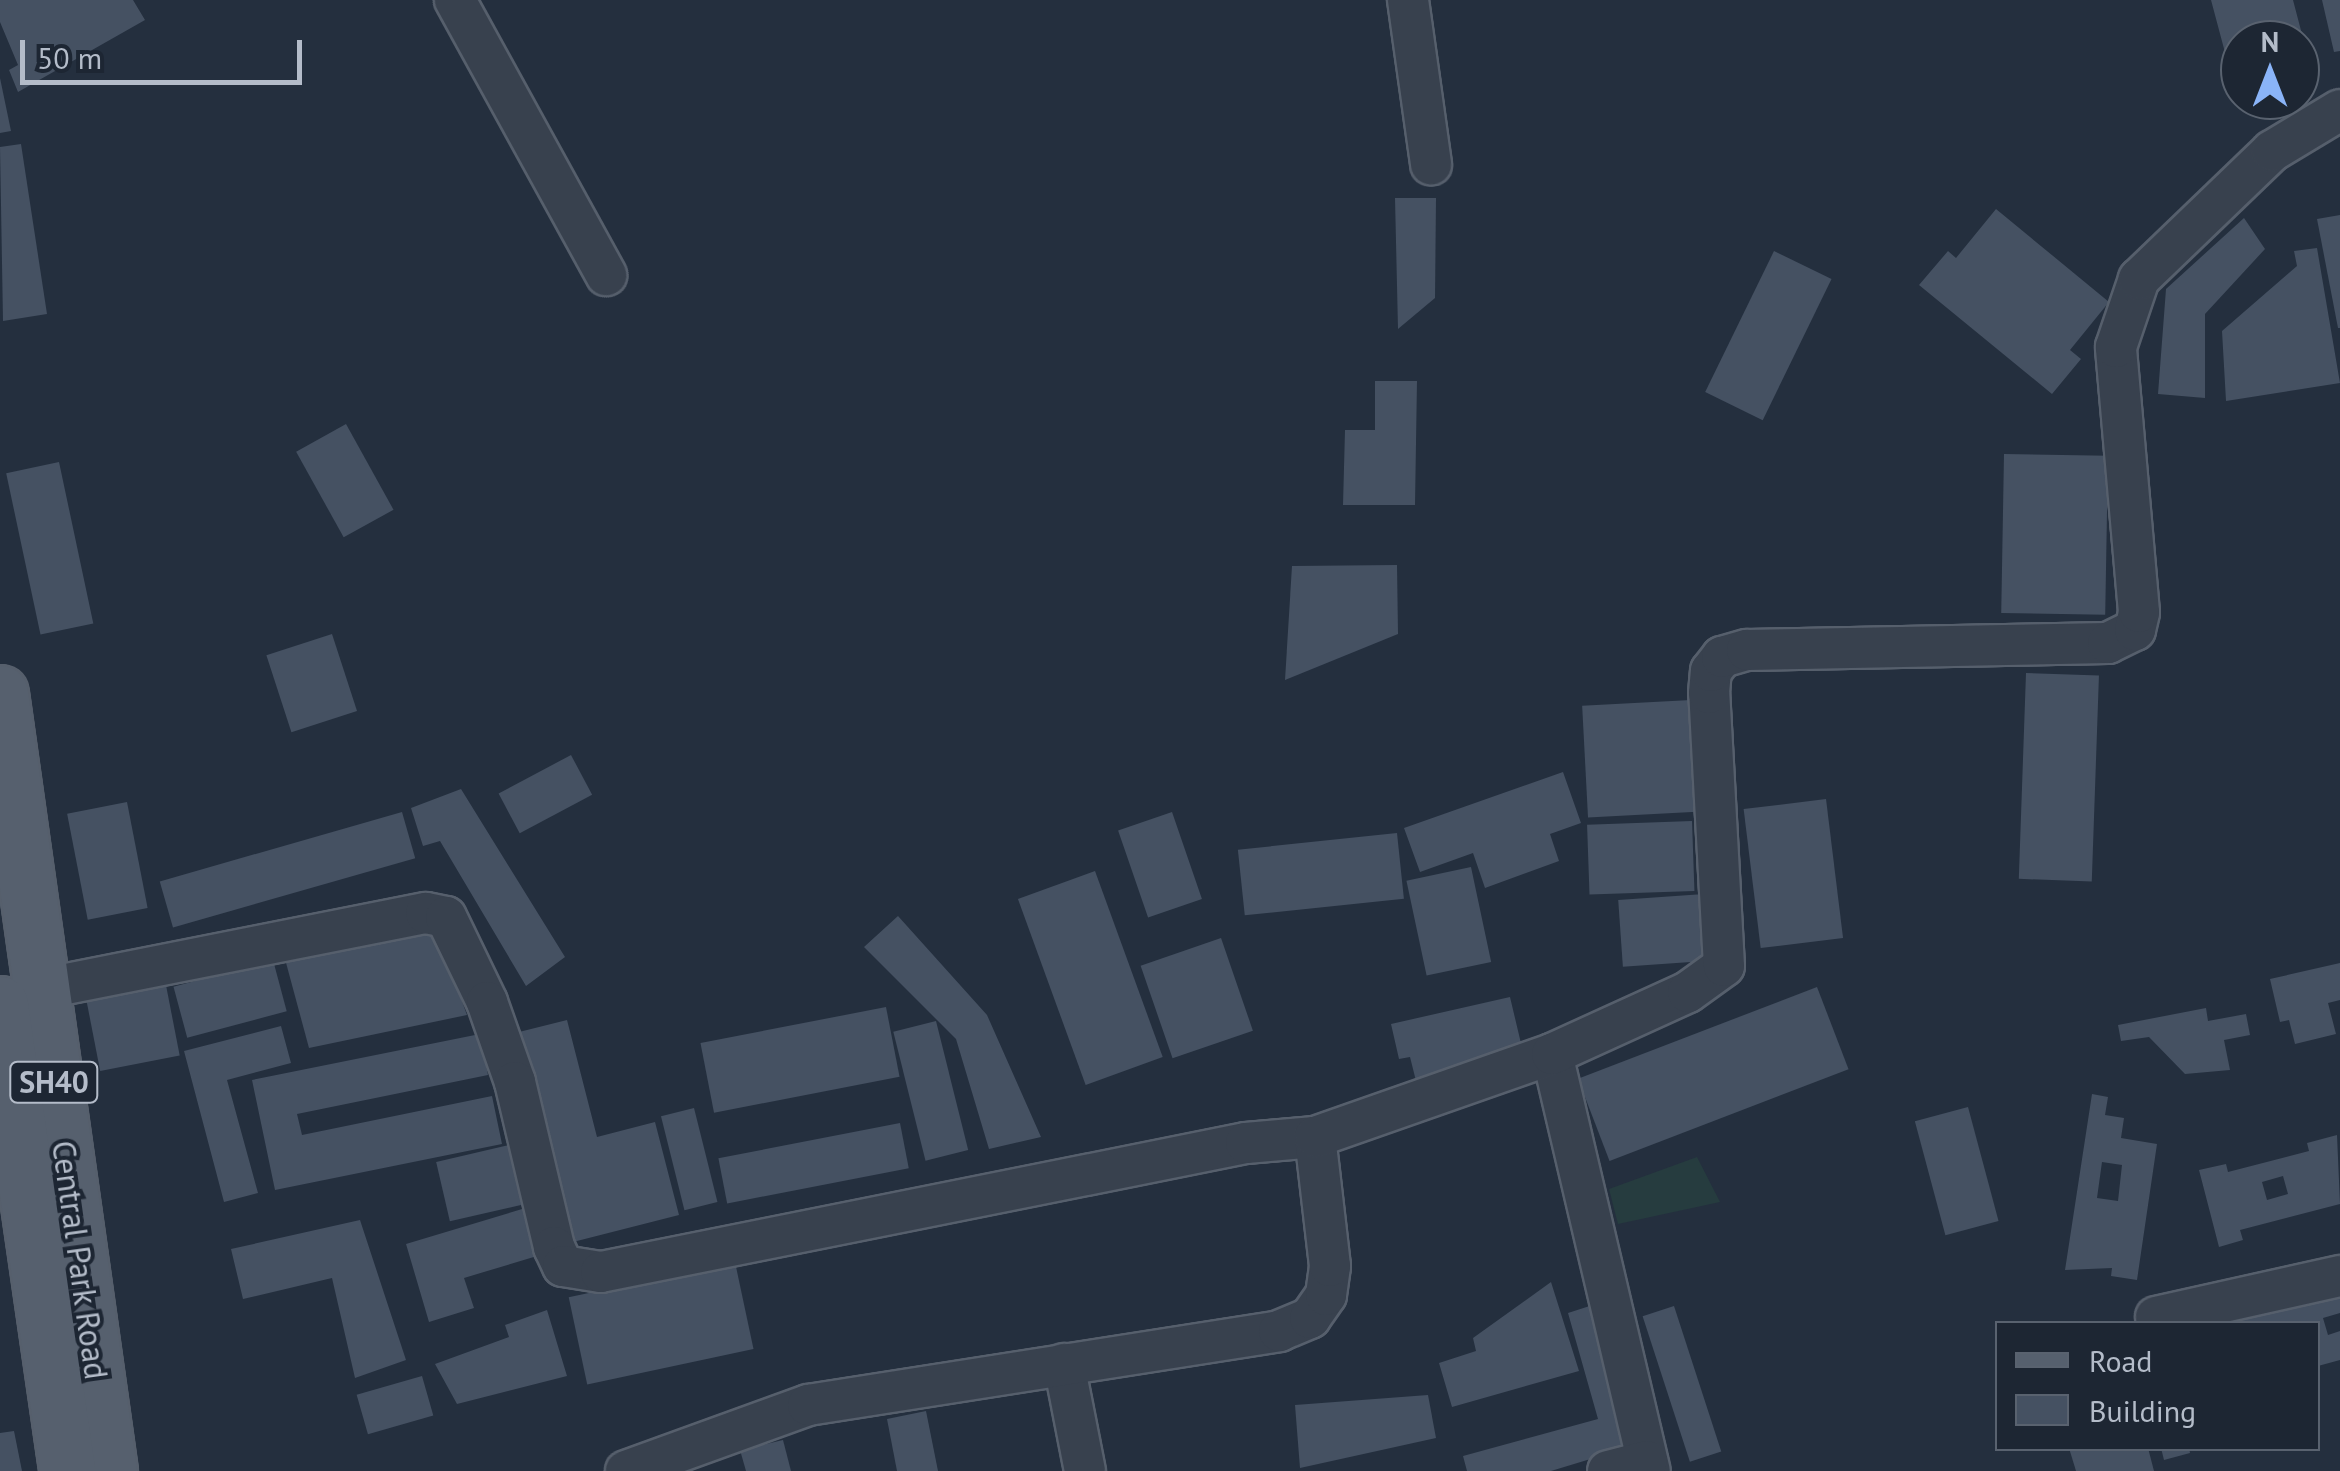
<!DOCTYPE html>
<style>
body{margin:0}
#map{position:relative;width:2340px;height:1471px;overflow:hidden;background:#242f3e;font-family:"PT Sans",sans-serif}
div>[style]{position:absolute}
.green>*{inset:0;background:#263c3f}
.building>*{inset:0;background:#455162;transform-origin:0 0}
.roads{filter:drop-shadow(2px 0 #565f6c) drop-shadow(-2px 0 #565f6c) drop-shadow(0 2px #565f6c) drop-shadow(0 -2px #565f6c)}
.street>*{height:40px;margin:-20px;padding:0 20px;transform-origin:20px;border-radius:20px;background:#38414e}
.primary>*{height:55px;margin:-27.5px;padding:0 27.5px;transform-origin:27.5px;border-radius:27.5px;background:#56606e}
span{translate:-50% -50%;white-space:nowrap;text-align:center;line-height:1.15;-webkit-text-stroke:8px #1d2633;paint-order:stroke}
.shield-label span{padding:2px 8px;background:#1d2633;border:2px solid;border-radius:8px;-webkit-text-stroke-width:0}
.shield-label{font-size:30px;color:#b4bcc9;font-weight:700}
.street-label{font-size:32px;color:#b4bcc9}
.legend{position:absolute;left:1995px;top:1321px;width:325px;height:130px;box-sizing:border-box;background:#1d2633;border:2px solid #59626f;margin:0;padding:12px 18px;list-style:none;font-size:30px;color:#b4bcc9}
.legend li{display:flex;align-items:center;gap:20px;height:50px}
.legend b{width:50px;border:2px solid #59626f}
.north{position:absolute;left:2220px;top:20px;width:100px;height:100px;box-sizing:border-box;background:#1d2633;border:2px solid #59626f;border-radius:50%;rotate:0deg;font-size:28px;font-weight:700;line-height:40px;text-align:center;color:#b4bcc9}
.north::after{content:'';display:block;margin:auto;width:35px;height:45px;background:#8ab4f8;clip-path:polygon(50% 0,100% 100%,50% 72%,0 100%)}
.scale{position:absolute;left:20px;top:40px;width:282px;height:45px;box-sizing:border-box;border:5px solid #b4bcc9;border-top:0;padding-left:12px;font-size:30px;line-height:35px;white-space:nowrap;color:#b4bcc9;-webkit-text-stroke:8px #1d2633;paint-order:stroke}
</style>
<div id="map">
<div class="green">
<div style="clip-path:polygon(1697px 1157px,1720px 1202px,1618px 1224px,1609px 1189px)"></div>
</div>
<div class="building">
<div style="clip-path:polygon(0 0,133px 0,145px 20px,18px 92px,9px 70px,18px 65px,0 22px)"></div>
<div style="clip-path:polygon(2211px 0,2293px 0,2314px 80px,2300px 84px,2300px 40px,2240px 40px,2239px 105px)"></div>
<div style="clip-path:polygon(2322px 0,2340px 0,2340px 51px,2334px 52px)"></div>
<div style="clip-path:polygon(0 78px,11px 131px,0 133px)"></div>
<div style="clip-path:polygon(21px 144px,47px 314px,3px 321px,0 147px)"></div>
<div style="clip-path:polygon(1395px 198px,1436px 198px,1435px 298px,1398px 329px)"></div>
<div style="clip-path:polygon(1996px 209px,2109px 302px,2070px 350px,2081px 359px,2052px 394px,1919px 285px,1948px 251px,1956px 258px)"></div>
<div style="clip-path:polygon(2340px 215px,2340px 328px,2338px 328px,2317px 219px)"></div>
<div style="clip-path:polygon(2244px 218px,2265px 249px,2205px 314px,2205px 398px,2158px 394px,2166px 289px)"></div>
<div style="clip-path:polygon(2317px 248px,2340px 383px,2226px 401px,2222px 331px,2297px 266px,2294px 251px)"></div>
<div style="left:1774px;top:251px;width:64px;height:157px;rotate:26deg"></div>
<div style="clip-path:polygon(1375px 381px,1417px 381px,1415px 505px,1343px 505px,1345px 430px,1375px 430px)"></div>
<div style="left:346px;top:424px;width:98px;height:57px;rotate:61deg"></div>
<div style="left:2004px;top:454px;width:104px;height:159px;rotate:1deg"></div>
<div style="left:59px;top:462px;width:165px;height:54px;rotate:78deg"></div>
<div style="clip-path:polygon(1397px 565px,1398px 634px,1285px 680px,1292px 566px)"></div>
<div style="left:332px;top:634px;width:81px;height:69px;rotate:72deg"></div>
<div style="left:2026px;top:673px;width:73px;height:206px;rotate:2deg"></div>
<div style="left:1691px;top:700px;width:112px;height:109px;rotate:87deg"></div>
<div style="left:571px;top:755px;width:45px;height:82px;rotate:62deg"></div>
<div style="clip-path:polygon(1563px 772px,1581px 823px,1550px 834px,1559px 861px,1485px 888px,1473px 853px,1420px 872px,1404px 828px)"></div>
<div style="clip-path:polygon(461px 789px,565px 957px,526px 986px,440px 841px,423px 846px,411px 808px)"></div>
<div style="left:1826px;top:799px;width:140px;height:83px;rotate:83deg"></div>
<div style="left:127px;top:802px;width:108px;height:61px;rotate:79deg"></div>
<div style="left:402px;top:812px;width:48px;height:252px;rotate:74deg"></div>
<div style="left:1172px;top:812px;width:92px;height:57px;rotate:71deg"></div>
<div style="left:1692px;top:821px;width:70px;height:105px;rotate:88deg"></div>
<div style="left:1397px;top:833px;width:66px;height:160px;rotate:84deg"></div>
<div style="left:1471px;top:867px;width:97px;height:66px;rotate:78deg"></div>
<div style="left:1095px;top:871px;width:198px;height:82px;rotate:70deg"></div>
<div style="left:1704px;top:894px;width:67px;height:86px;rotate:86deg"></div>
<div style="clip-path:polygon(898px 916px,987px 1015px,1041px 1137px,989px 1149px,956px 1039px,864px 947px)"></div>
<div style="clip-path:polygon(432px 919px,467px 1015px,309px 1048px,285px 959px)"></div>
<div style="left:1221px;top:938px;width:98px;height:85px;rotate:71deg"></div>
<div style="left:273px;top:960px;width:53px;height:103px;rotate:75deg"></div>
<div style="clip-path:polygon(2340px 963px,2340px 1000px,2328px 1003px,2336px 1034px,2295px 1044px,2289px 1020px,2280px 1022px,2270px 979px)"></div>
<div style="left:165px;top:980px;width:77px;height:81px;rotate:79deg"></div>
<div style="left:1817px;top:987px;width:88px;height:256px;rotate:69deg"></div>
<div style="clip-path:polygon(1510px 997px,1524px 1056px,1416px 1081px,1410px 1057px,1399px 1059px,1391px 1024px)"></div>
<div style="left:886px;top:1007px;width:71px;height:189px;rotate:79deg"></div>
<div style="clip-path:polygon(2206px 1008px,2208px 1021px,2246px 1014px,2250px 1035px,2224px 1040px,2230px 1070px,2185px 1074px,2149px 1037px,2121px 1041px,2118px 1025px)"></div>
<div style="clip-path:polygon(567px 1020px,597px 1137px,655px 1122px,679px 1215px,573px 1242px,519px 1032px)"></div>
<div style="left:936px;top:1021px;width:133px;height:44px;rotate:76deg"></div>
<div style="clip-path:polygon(281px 1026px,291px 1063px,227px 1080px,258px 1193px,224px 1202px,184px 1051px)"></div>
<div style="clip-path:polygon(480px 1034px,488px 1075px,297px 1114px,302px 1135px,492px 1096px,502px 1144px,275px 1190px,252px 1080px)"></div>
<div style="clip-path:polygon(evenodd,2092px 1094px,2108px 1097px,2105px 1115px,2124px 1118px,2121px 1138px,2157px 1144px,2137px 1280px,2111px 1276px,2112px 1268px,2065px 1270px,2092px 1094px,2102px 1162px,2122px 1165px,2118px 1201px,2097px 1198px,2102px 1162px)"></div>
<div style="left:1968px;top:1107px;width:118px;height:55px;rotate:75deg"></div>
<div style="left:694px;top:1108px;width:97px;height:34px;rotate:76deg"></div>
<div style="left:900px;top:1123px;width:46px;height:185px;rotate:79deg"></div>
<div style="clip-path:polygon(evenodd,2337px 1135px,2340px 1204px,2240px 1230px,2243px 1240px,2219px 1247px,2199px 1170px,2226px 1164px,2228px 1172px,2309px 1151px,2307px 1143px,2337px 1135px,2283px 1176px,2288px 1194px,2267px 1200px,2262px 1182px,2283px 1176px)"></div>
<div style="left:518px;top:1143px;width:61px;height:84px;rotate:77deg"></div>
<div style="clip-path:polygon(532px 1206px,547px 1253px,464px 1278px,474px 1308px,429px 1322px,406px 1244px)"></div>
<div style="clip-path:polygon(360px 1220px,406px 1360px,355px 1378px,332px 1278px,243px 1299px,231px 1249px)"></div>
<div style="left:735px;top:1262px;width:89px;height:170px;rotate:78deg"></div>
<div style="clip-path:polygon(1551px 1282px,1579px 1371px,1452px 1407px,1439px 1363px,1476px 1351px,1473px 1338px)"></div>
<div style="clip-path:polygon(2340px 1293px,2340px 1313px,2323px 1318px,2328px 1335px,2340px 1331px,2340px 1360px,2318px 1366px,2318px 1324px,2222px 1324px)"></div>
<div style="clip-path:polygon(1602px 1302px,1630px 1447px,1551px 1471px,1467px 1471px,1463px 1456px,1598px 1419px,1568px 1313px)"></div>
<div style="left:1674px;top:1306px;width:153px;height:33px;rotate:72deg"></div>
<div style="clip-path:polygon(547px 1310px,567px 1376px,457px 1404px,435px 1364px,509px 1337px,505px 1325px)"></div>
<div style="left:422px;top:1376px;width:41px;height:68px;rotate:74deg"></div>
<div style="clip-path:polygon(1428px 1395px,1436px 1438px,1300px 1468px,1295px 1405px)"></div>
<div style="clip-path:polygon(926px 1411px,938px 1471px,897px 1471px,887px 1419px)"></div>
<div style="clip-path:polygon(14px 1431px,22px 1471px,0 1471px,0 1433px)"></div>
<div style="clip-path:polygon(783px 1440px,791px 1471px,746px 1471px,740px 1450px)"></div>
<div style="clip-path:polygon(2069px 1448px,2148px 1448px,2154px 1471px,2076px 1471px)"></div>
<div style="clip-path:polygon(2161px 1448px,2189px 1448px,2190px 1453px,2164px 1460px)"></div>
</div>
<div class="roads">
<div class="street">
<div style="left:455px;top:0;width:314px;rotate:61.2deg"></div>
<div style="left:1408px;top:0;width:166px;rotate:82deg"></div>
<div style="left:41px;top:989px;width:392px;rotate:-11.2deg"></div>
<div style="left:426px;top:913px;width:20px;rotate:11deg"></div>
<div style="left:446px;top:917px;width:94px;rotate:64.2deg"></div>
<div style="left:487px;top:1002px;width:85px;rotate:70.7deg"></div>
<div style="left:515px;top:1082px;width:170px;rotate:76.7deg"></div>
<div style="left:554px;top:1247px;width:21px;rotate:65deg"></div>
<div style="left:563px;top:1266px;width:38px;rotate:9deg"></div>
<div style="left:601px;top:1272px;width:658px;rotate:-11.31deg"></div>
<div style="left:1246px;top:1143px;width:69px;rotate:-5deg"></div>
<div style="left:1552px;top:1054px;width:428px;rotate:76.8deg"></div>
<div style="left:2156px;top:1317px;width:189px;rotate:-12.6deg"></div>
<div style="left:1064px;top:1364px;width:109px;rotate:78.9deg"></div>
<div style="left:626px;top:1471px;width:194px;rotate:-19.9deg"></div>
<div style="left:808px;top:1405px;width:477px;rotate:-8.9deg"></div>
<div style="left:1279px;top:1331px;width:34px;rotate:-23deg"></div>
<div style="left:1310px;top:1318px;width:28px;rotate:-55deg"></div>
<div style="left:1326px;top:1295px;width:29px;rotate:-82deg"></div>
<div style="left:1330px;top:1266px;width:130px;rotate:-96.6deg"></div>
<div style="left:1315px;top:1137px;width:251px;rotate:-19.3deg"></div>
<div style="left:1552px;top:1054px;width:149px;rotate:-24.5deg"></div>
<div style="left:1688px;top:992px;width:44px;rotate:-35.8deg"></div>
<div style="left:1724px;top:966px;width:273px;rotate:-93.1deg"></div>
<div style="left:1709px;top:693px;width:22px;rotate:-85deg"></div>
<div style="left:1711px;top:671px;width:18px;rotate:-52deg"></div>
<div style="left:1722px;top:657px;width:26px;rotate:-16deg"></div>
<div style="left:1747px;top:650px;width:361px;rotate:-1.1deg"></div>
<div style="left:2108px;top:643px;width:30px;rotate:-26deg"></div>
<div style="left:2135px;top:630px;width:18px;rotate:-77deg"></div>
<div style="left:2139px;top:612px;width:266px;rotate:-95deg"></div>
<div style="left:2116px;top:347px;width:72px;rotate:-71.3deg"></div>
<div style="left:2139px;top:279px;width:185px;rotate:-43.9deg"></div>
<div style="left:2272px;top:151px;width:79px;rotate:-31.1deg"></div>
<div style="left:1608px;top:1471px;width:40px;rotate:-14.4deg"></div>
</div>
<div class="primary">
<div style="left:0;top:693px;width:786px;rotate:82.02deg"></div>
<div style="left:0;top:1004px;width:472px;rotate:81.8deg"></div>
</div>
</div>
<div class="shield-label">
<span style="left:54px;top:1082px">SH40</span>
</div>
<div class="street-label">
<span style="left:80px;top:1260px;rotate:82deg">Central Park Road</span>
</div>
<ul class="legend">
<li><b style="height:12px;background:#56606e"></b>Road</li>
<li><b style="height:28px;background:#455162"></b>Building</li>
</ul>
<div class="north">N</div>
<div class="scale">50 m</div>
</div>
